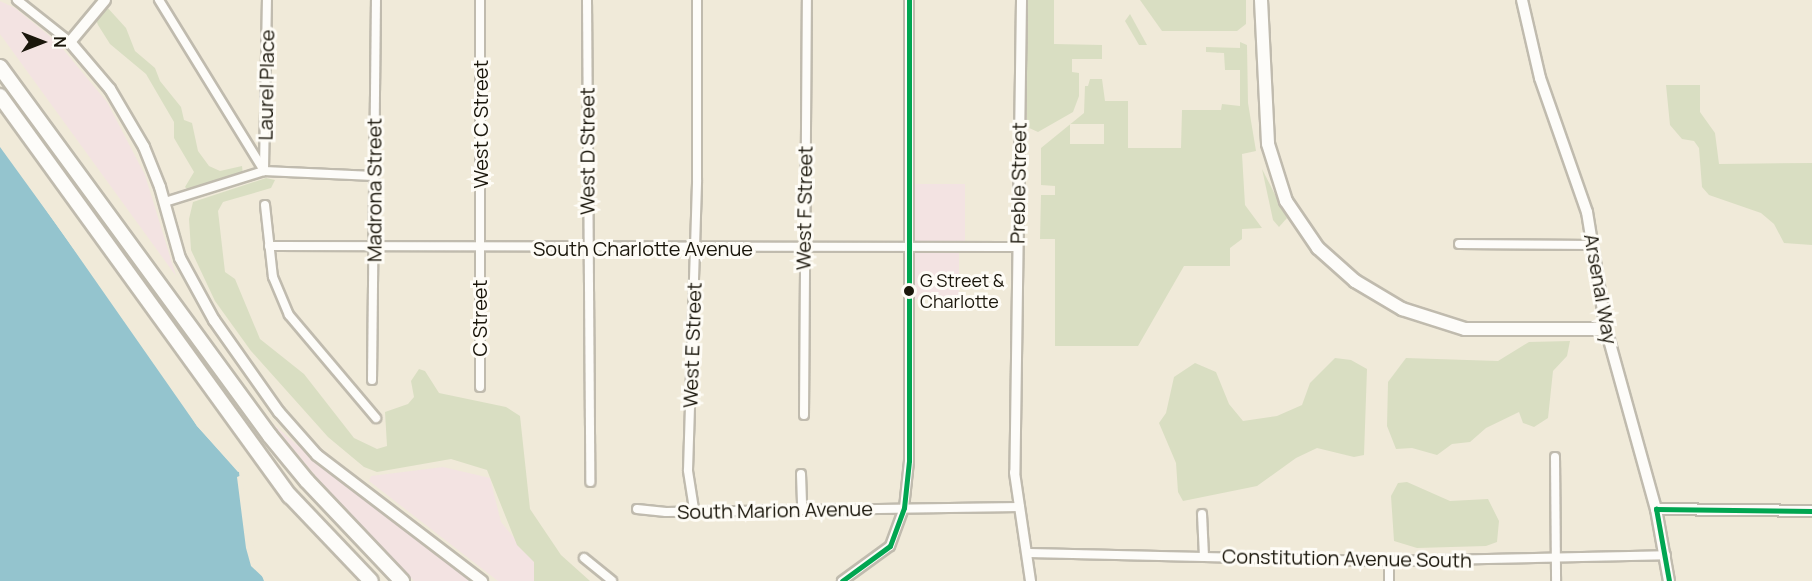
<!DOCTYPE html>
<style>
body{margin:0}
#map{position:relative;width:1812px;height:581px;overflow:hidden;background:#f0ead9;font-family:Manrope,sans-serif}
div>[style]{position:absolute}
.industrial>*{inset:0;background:#f3e3e2;transform-origin:0 0}
.green>*{inset:0;background:#d9dec2}
.water>*{inset:0;background:#94c4ce}
.pier>*{inset:0;background:#f0ead9}
.roads{filter:drop-shadow(2px 0 #c0bbae) drop-shadow(-2px 0 #c0bbae) drop-shadow(0 2px #c0bbae) drop-shadow(0 -2px #c0bbae)}
.minor>*{height:8px;margin:-4px;padding:0 4px;transform-origin:4px;border-radius:4px;background:#fdfcf9}
.tertiary>*{height:9px;margin:-4.5px;padding:0 4.5px;transform-origin:4.5px;border-radius:4.5px;background:#fdfcf9}
.secondary>*{height:10px;margin:-5px;padding:0 5px;transform-origin:5px;border-radius:5px;background:#fdfcf9}
.primary>*{height:12px;margin:-6px;padding:0 6px;transform-origin:6px;border-radius:6px;background:#fdfcf9}
.motorway>*{height:14px;margin:-7px;padding:0 7px;transform-origin:7px;border-radius:7px;background:#fdfcf9}
.bus-1>*{height:4.5px;margin:-2.25px;padding:0 2.25px;transform-origin:2.25px;border-radius:2.25px;background:#00a651}
.dots>*{width:16px;height:16px;translate:-50% -50%;box-sizing:border-box;border:3px solid #fefcf6;border-radius:50%}
span{translate:-50% -50%;white-space:nowrap;text-align:center;line-height:1.15;-webkit-text-stroke:6px #fefcf6;paint-order:stroke}
.bus-label{font-size:18px;color:#1a160b}
.left{translate:0 -50%;text-align:left}
.street-label{font-size:20px;color:#1a160b}
.north{position:absolute;left:12px;top:12px;width:60px;height:60px;-webkit-text-stroke:4px #fefcf6;paint-order:stroke;rotate:90deg;font-size:16px;font-weight:700;line-height:24px;text-align:center;color:#1a160b}
.north::after{content:'';display:block;margin:auto;width:21px;height:27px;background:#1a160b;clip-path:polygon(50% 0,100% 100%,50% 72%,0 100%)}
</style>
<div id="map">
<div class="industrial">
<div style="clip-path:polygon(0 1px,15px 8px,57px 42px,107px 102px,145px 175px,176px 276px,0 34px)"></div>
<div style="left:910px;top:184px;width:55px;height:60px"></div>
<div style="left:910px;top:247px;width:49px;height:52px"></div>
<div style="clip-path:polygon(272px 423px,312px 458px,471px 581px,414px 581px,332px 496px)"></div>
<div style="clip-path:polygon(443px 467px,490px 478px,501px 522px,534px 562px,534px 581px,498px 581px,369px 481px,371px 476px)"></div>
</div>
<div class="green">
<div style="clip-path:polygon(1027px 0,1054px 0,1054px 44px,1102px 45px,1102px 59px,1072px 59px,1072px 72px,1079px 73px,1079px 96px,1073px 112px,1038px 132px,1027px 127px)"></div>
<div style="clip-path:polygon(1140px 0,1246px 0,1246px 24px,1237px 31px,1162px 31px)"></div>
<div style="clip-path:polygon(106px 6px,126px 28px,135px 51px,155px 68px,160px 81px,181px 107px,184px 120px,192px 123px,198px 151px,209px 166px,220px 171px,242px 166px,243px 175px,188px 190px,185px 187px,194px 172px,174px 138px,174px 122px,146px 74px,110px 44px,98px 25px,96px 20px)"></div>
<div style="clip-path:polygon(1130px 14px,1147px 45px,1139px 45px,1125px 21px)"></div>
<div style="clip-path:polygon(evenodd,1240px 42px,1247px 45px,1248px 103px,1256px 151px,1242px 154px,1245px 205px,1262px 228px,1242px 229px,1242px 239px,1230px 248px,1230px 266px,1184px 266px,1138px 346px,1055px 346px,1055px 239px,1040px 239px,1041px 195px,1055px 195px,1055px 186px,1041px 185px,1041px 148px,1084px 113px,1085px 86px,1088px 86px,1090px 79px,1102px 79px,1105px 101px,1128px 101px,1128px 148px,1181px 148px,1182px 110px,1221px 110px,1222px 104px,1240px 106px,1240px 70px,1225px 70px,1224px 53px,1206px 52px,1206px 47px,1240px 48px,1240px 42px,1070px 124px,1104px 124px,1104px 144px,1070px 144px,1070px 124px)"></div>
<div style="clip-path:polygon(1666px 85px,1700px 85px,1700px 112px,1715px 133px,1719px 164px,1812px 163px,1812px 245px,1784px 243px,1774px 224px,1761px 213px,1709px 195px,1702px 187px,1699px 148px,1694px 141px,1682px 139px,1670px 125px)"></div>
<div style="clip-path:polygon(1262px 169px,1287px 218px,1279px 227px,1273px 220px)"></div>
<div style="clip-path:polygon(266px 178px,275px 180px,271px 188px,223px 202px,218px 211px,225px 272px,235px 279px,260px 339px,304px 374px,354px 438px,377px 449px,387px 446px,385px 412px,408px 404px,414px 397px,411px 381px,419px 369px,425px 371px,439px 393px,506px 407px,520px 416px,530px 509px,561px 555px,590px 581px,534px 581px,534px 562px,517px 545px,487px 470px,451px 459px,377px 472px,364px 467px,328px 437px,251px 351px,215px 301px,191px 250px,189px 219px,193px 202px)"></div>
<div style="clip-path:polygon(1570px 341px,1567px 356px,1553px 371px,1548px 418px,1534px 427px,1523px 423px,1519px 412px,1486px 428px,1470px 442px,1452px 444px,1437px 455px,1412px 448px,1396px 449px,1387px 426px,1388px 382px,1406px 358px,1498px 361px,1529px 342px)"></div>
<div style="clip-path:polygon(1335px 358px,1351px 360px,1367px 369px,1364px 455px,1354px 457px,1317px 448px,1296px 458px,1257px 486px,1183px 501px,1178px 492px,1176px 463px,1159px 423px,1166px 413px,1174px 377px,1195px 363px,1216px 372px,1229px 404px,1243px 421px,1277px 416px,1302px 405px,1310px 383px)"></div>
<div style="clip-path:polygon(1407px 482px,1450px 501px,1488px 499px,1499px 521px,1497px 542px,1486px 546px,1417px 548px,1394px 541px,1391px 496px,1398px 483px)"></div>
</div>
<div class="water">
<div style="clip-path:polygon(0 147px,166px 376px,197px 426px,239px 472px,246px 535px,264px 581px,0 581px)"></div>
</div>
<div class="pier">
<div style="clip-path:polygon(0 144px,168px 375px,200px 424px,242px 471px,238px 472px,197px 426px)"></div>
<div style="clip-path:polygon(242px 475px,249px 534px,267px 581px,251px 566px,246px 548px,237px 477px)"></div>
</div>
<div class="roads">
<div class="minor">
<div style="left:17px;top:0;width:68px;rotate:38.4deg"></div>
<div style="left:159px;top:0;width:201px;rotate:58.4deg"></div>
<div style="left:587px;top:0;width:482px;rotate:89.6deg"></div>
<div style="left:264px;top:169px;width:169px;rotate:-89deg"></div>
<div style="left:165px;top:202px;width:104px;rotate:-17.4deg"></div>
<div style="left:264px;top:171px;width:110px;rotate:2.6deg"></div>
<div style="left:265px;top:205px;width:72px;rotate:83.7deg"></div>
<div style="left:273px;top:277px;width:41px;rotate:67.2deg"></div>
<div style="left:289px;top:315px;width:135px;rotate:49.8deg"></div>
<div style="left:1459px;top:244px;width:134px;rotate:0.4deg"></div>
<div style="left:269px;top:246px;width:749px;rotate:0.08deg"></div>
<div style="left:372px;top:380px;width:380px;rotate:-89.4deg"></div>
<div style="left:480px;top:387px;width:387px;rotate:-90deg"></div>
<div style="left:804px;top:415px;width:415px;rotate:-89.6deg"></div>
<div style="left:1555px;top:457px;width:124px;rotate:89.5deg"></div>
<div style="left:801px;top:474px;width:36px;rotate:88deg"></div>
<div style="left:637px;top:509px;width:29px;rotate:6deg"></div>
<div style="left:666px;top:512px;width:354px;rotate:-0.8deg"></div>
<div style="left:694px;top:509px;width:39px;rotate:-99deg"></div>
<div style="left:688px;top:470px;width:290px;rotate:-88.2deg"></div>
<div style="left:697px;top:180px;width:180px;rotate:-90deg"></div>
<div style="left:1202px;top:514px;width:42px;rotate:87.3deg"></div>
<div style="left:1029px;top:553px;width:360px;rotate:1.3deg"></div>
<div style="left:1389px;top:561px;width:277px;rotate:-1.2deg"></div>
<div style="left:584px;top:558px;width:36px;rotate:39deg"></div>
<div style="left:842px;top:581px;width:59px;rotate:-36.1deg"></div>
<div style="left:890px;top:546px;width:40px;rotate:-69.8deg"></div>
<div style="left:904px;top:508px;width:47px;rotate:-83.9deg"></div>
<div style="left:909px;top:461px;width:461px;rotate:-90deg"></div>
<div style="left:1389px;top:581px;width:20px;rotate:-90deg"></div>
</div>
<div class="tertiary">
<div style="left:1021px;top:0;width:472px;rotate:90.8deg"></div>
<div style="left:1014px;top:472px;width:110px;rotate:81.6deg"></div>
</div>
<div class="secondary">
<div style="left:105px;top:0;width:55px;rotate:129.8deg"></div>
<div style="left:70px;top:42px;width:62px;rotate:49.6deg"></div>
<div style="left:110px;top:89px;width:67px;rotate:59.6deg"></div>
<div style="left:144px;top:147px;width:43px;rotate:68.2deg"></div>
<div style="left:160px;top:187px;width:74px;rotate:74.3deg"></div>
<div style="left:180px;top:258px;width:71px;rotate:61.3deg"></div>
<div style="left:214px;top:320px;width:113px;rotate:54.8deg"></div>
<div style="left:279px;top:412px;width:57px;rotate:48.5deg"></div>
<div style="left:317px;top:455px;width:208px;rotate:37.4deg"></div>
<div style="left:1522px;top:0;width:80px;rotate:77deg"></div>
<div style="left:1540px;top:78px;width:142px;rotate:70.7deg"></div>
<div style="left:1587px;top:212px;width:119px;rotate:80.8deg"></div>
<div style="left:1606px;top:329px;width:187px;rotate:74.5deg"></div>
<div style="left:1656px;top:509px;width:73px;rotate:79.8deg"></div>
<div style="left:1656px;top:509px;width:156px;rotate:0.7deg"></div>
</div>
<div class="primary">
<div style="left:1261px;top:0;width:144px;rotate:87.2deg"></div>
<div style="left:1268px;top:144px;width:60px;rotate:72.5deg"></div>
<div style="left:1286px;top:201px;width:57px;rotate:55.8deg"></div>
<div style="left:1318px;top:248px;width:50px;rotate:41.7deg"></div>
<div style="left:1355px;top:281px;width:55px;rotate:30.8deg"></div>
<div style="left:1402px;top:309px;width:66px;rotate:17.6deg"></div>
<div style="left:1465px;top:329px;width:141px"></div>
</div>
<div class="motorway">
<div style="left:0;top:67px;width:457px;rotate:53.8deg"></div>
<div style="left:270px;top:436px;width:58px;rotate:50.6deg"></div>
<div style="left:307px;top:481px;width:138px;rotate:46.5deg"></div>
<div style="left:0;top:96px;width:494px;rotate:54.1deg"></div>
<div style="left:290px;top:496px;width:117px;rotate:46.4deg"></div>
</div>
</div>
<div class="bus-1">
<div style="left:842px;top:581px;width:59px;rotate:-36.1deg"></div>
<div style="left:890px;top:546px;width:40px;rotate:-69.8deg"></div>
<div style="left:904px;top:508px;width:47px;rotate:-83.9deg"></div>
<div style="left:909px;top:461px;width:461px;rotate:-90deg"></div>
<div style="left:1669px;top:581px;width:73px;rotate:-100.2deg"></div>
<div style="left:1656px;top:509px;width:156px;rotate:0.7deg"></div>
</div>
<div class="dots">
<div style="left:909px;top:291px;background:#1a160b"></div>
</div>
<div class="bus-label">
<span class="left" style="left:920px;top:291px">G Street &amp;<br>Charlotte</span>
</div>
<div class="street-label">
<span style="left:266px;top:85px;rotate:-89deg">Laurel Place</span>
<span style="left:480px;top:124px;rotate:-90deg">West C Street</span>
<span style="left:587px;top:151px;rotate:-90deg">West D Street</span>
<span style="left:1018px;top:183px;rotate:-89deg">Preble Street</span>
<span style="left:374px;top:190px;rotate:-90deg">Madrona Street</span>
<span style="left:804px;top:208px;rotate:-89deg">West F Street</span>
<span style="left:643px;top:248px">South Charlotte Avenue</span>
<span style="left:1601px;top:289px;rotate:80deg">Arsenal Way</span>
<span style="left:479px;top:318px;rotate:-90deg">C Street</span>
<span style="left:692px;top:345px;rotate:-88deg">West E Street</span>
<span style="left:775px;top:510px;rotate:-1deg">South Marion Avenue</span>
<span style="left:1347px;top:558px;rotate:1deg">Constitution Avenue South</span>
</div>
<div class="north">N</div>
</div>
